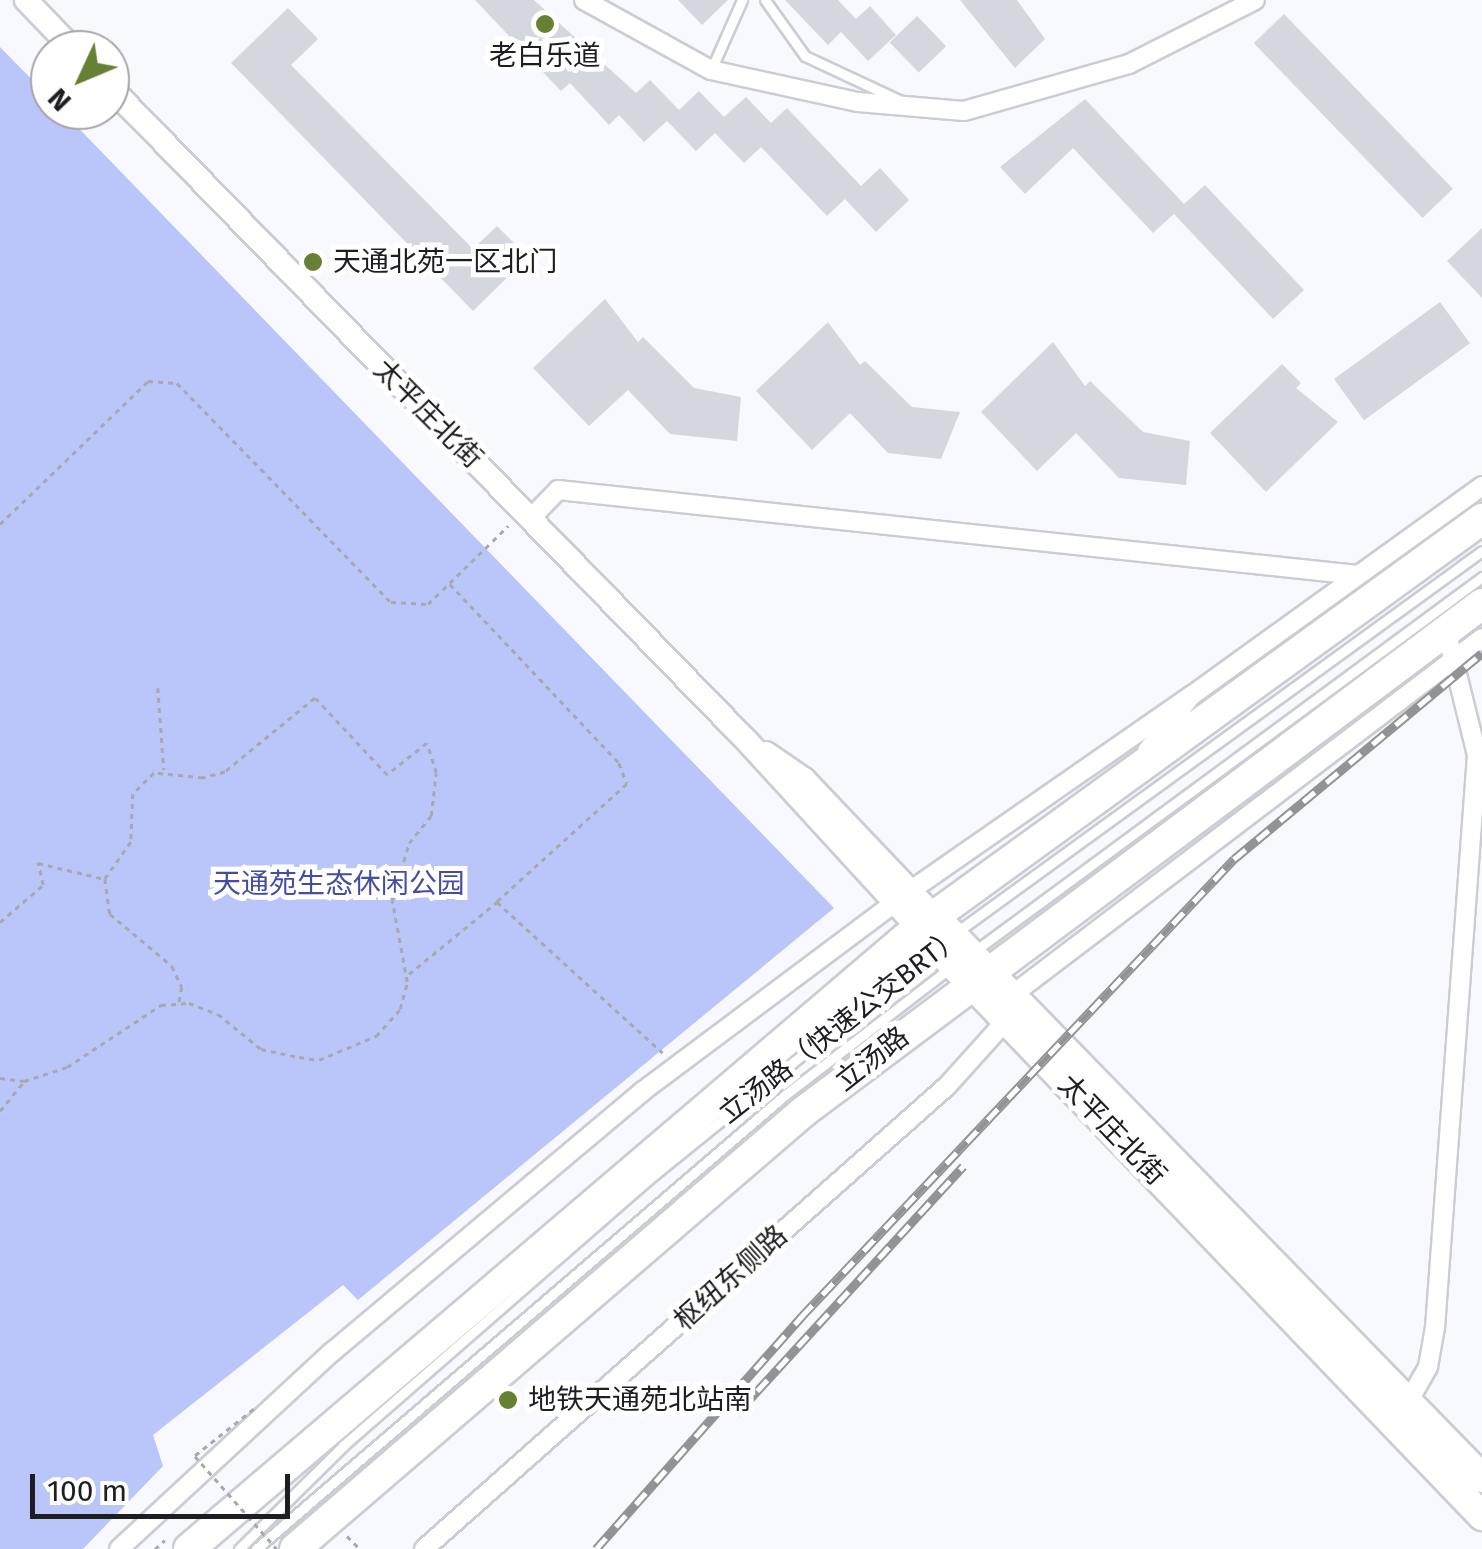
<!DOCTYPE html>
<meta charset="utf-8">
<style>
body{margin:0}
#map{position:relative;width:1482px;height:1549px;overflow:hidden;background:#f8f9fe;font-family:"Fira Sans","Noto Sans SC",sans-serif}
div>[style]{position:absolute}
.green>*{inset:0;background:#bac5f9}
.building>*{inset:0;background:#d5d7df;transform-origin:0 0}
.path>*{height:2.5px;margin-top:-1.25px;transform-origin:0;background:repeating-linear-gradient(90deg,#a8a9ad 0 5px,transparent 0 10px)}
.roads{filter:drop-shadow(2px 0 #cbcdd4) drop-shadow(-2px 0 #cbcdd4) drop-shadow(0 2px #cbcdd4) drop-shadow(0 -2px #cbcdd4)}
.service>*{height:9px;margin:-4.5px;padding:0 4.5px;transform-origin:4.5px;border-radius:4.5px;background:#fff}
.minor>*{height:18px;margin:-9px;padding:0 9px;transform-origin:9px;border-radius:9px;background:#fff}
.tertiary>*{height:22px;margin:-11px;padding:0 11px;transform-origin:11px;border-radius:11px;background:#fff}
.secondary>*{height:28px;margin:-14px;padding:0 14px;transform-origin:14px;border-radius:14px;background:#fff}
.primary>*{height:30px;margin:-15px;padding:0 15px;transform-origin:15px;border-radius:15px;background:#fff}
.rail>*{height:9px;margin-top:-4.5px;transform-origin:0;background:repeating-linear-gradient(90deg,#fff 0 15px,#929397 0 30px);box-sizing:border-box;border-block:2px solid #929397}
.path-bridge>*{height:2.5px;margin-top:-1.25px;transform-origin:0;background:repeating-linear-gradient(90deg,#a8a9ad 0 5px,transparent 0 10px)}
.dots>*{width:28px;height:28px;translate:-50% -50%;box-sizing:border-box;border:5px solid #fff;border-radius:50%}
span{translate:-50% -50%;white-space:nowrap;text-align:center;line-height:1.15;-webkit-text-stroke:10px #fff;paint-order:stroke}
.poi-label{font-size:28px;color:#1d1e21}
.left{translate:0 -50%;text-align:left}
.street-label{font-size:28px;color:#1d1e21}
.park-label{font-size:28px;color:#444da0}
.north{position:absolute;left:30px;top:30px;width:100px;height:100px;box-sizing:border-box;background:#fff;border:2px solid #a5a5a6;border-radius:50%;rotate:226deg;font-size:28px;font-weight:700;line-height:40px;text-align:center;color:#1d1e21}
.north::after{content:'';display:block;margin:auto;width:35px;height:45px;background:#678033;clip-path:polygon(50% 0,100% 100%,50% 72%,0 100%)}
.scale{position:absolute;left:30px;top:1474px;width:260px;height:45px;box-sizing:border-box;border:5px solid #1d1e21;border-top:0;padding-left:12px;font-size:30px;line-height:35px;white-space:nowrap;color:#1d1e21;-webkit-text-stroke:8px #fff;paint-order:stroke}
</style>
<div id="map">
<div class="green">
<div style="clip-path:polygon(0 47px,50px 98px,50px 110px,61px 110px,834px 908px,358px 1300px,343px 1285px,153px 1435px,163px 1466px,83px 1549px,0 1549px)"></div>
</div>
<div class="building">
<div style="clip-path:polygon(475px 0,534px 0,636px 93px,650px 80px,679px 110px,699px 91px,724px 117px,746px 97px,771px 123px,787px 108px,861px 186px,880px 168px,909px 200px,876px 232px,845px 199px,827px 216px,761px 147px,744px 163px,715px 133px,696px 151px,667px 121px,644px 142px,619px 115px,609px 125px,570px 83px,561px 91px)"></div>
<div style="clip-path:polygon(678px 0,728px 0,702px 25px)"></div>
<div style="clip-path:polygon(785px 0,838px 0,856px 19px,870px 6px,896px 35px,868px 61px,841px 32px,828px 45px)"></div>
<div style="clip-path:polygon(960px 0,1017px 0,1045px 39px,1015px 68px)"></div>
<div style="clip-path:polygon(288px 8px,318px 39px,291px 65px,473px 249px,497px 226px,528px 257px,473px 311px,231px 63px)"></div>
<div style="left:1284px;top:14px;width:243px;height:42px;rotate:46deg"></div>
<div style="left:917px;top:16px;width:42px;height:38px;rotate:46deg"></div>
<div style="clip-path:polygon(1085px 99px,1184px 204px,1205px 185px,1304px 290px,1273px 319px,1174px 214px,1153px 233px,1073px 148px,1025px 194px,1000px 167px)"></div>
<div style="clip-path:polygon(1482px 228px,1482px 298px,1447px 261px)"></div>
<div style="clip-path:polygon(605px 299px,638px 342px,643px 337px,694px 388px,741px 397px,737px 441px,670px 434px,628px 390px,589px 426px,533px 368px)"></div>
<div style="left:1440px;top:302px;width:51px;height:131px;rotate:54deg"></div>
<div style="clip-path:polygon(828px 322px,860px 365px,865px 361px,912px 407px,960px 412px,941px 459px,888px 453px,850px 413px,812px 450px,756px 391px)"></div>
<div style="clip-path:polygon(1053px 342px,1085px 386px,1090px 381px,1143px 432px,1190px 441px,1186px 485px,1119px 478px,1076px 433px,1037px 471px,981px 412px)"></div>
<div style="clip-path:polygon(1282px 364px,1301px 383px,1296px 388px,1338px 422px,1266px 492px,1210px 433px)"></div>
</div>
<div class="path">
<div style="left:0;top:524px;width:206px;rotate:-44deg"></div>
<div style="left:148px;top:381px;width:29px;rotate:4deg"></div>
<div style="left:177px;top:383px;width:306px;rotate:45.7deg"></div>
<div style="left:391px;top:602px;width:37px;rotate:3deg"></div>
<div style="left:428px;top:604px;width:112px;rotate:-44.3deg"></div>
<div style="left:450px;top:584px;width:246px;rotate:46.6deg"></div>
<div style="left:619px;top:763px;width:22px;rotate:69deg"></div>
<div style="left:627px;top:784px;width:176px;rotate:137.8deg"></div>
<div style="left:158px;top:688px;width:82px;rotate:85.8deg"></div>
<div style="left:0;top:922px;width:57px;rotate:-40.7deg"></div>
<div style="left:43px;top:885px;width:23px;rotate:-103deg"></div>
<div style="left:38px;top:863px;width:69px;rotate:13.4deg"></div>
<div style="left:105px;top:879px;width:35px;rotate:82deg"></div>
<div style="left:110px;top:914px;width:81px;rotate:40deg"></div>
<div style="left:172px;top:966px;width:23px;rotate:65deg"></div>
<div style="left:182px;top:987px;width:17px;rotate:100deg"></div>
<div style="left:409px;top:974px;width:114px;rotate:-39.3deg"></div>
<div style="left:497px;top:902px;width:224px;rotate:42.3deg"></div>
<div style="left:0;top:1078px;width:24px;rotate:7deg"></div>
<div style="left:24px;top:1081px;width:45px;rotate:-18deg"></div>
<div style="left:67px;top:1067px;width:113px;rotate:-33.4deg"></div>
<div style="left:161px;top:1005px;width:28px;rotate:-4deg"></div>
<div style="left:189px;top:1003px;width:31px;rotate:21deg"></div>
<div style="left:218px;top:1014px;width:55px;rotate:39.1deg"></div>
<div style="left:261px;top:1049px;width:39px;rotate:12deg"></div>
<div style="left:299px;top:1057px;width:20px;rotate:9deg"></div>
<div style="left:319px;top:1060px;width:62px;rotate:-22.8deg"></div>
<div style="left:376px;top:1036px;width:36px;rotate:-48deg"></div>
<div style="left:400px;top:1009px;width:28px;rotate:-75deg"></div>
<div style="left:407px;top:982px;width:83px;rotate:-100.4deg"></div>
<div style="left:392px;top:900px;width:59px;rotate:-73.4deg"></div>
<div style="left:409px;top:843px;width:35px;rotate:-51deg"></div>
<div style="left:431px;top:816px;width:43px;rotate:-83.4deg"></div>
<div style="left:436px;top:773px;width:31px;rotate:-107deg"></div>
<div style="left:427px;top:743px;width:51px;rotate:141.3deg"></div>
<div style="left:387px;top:775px;width:105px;rotate:-133.1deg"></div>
<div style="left:315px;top:698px;width:117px;rotate:140.6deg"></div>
<div style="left:225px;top:772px;width:23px;rotate:165deg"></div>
<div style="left:203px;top:778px;width:49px;rotate:-174.2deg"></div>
<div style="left:154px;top:773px;width:30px;rotate:135deg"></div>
<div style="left:133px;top:794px;width:48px;rotate:92.4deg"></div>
<div style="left:131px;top:842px;width:45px;rotate:125.1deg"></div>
<div style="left:0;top:1111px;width:38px;rotate:-51deg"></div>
<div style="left:347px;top:1536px;width:18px;rotate:45deg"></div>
<div style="left:155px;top:1549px;width:13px;rotate:-42deg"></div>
</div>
<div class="roads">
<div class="service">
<div style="left:765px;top:0;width:69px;rotate:54.5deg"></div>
<div style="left:805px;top:56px;width:104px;rotate:25.1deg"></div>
<div style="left:711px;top:70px;width:77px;rotate:-66.1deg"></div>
<div style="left:954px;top:934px;width:652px;rotate:-35.96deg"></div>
<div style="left:972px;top:953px;width:634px;rotate:-36.4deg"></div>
<div style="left:239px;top:1549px;width:148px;rotate:-44.7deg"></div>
<div style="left:344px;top:1445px;width:405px;rotate:-41.1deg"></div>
<div style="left:649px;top:1179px;width:365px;rotate:-39deg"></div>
<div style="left:256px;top:1549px;width:697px;rotate:-40.64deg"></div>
<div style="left:785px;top:1095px;width:210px;rotate:-37.6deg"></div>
</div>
<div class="minor">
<div style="left:584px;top:0;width:145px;rotate:28.9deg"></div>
<div style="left:711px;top:70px;width:150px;rotate:12.3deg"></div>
<div style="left:858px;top:102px;width:106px;rotate:4.9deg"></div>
<div style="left:964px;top:111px;width:172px;rotate:-15.9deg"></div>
<div style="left:1129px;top:64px;width:141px;rotate:-26.9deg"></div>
<div style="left:531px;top:518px;width:39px;rotate:-46deg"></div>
<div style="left:558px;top:490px;width:804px;rotate:6.07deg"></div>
<div style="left:1147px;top:751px;width:70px;rotate:-51.3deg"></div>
<div style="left:1191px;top:696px;width:359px;rotate:-35.8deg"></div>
<div style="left:1001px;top:989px;width:15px;rotate:11deg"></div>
<div style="left:1016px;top:992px;width:585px;rotate:-37.22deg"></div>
<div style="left:1403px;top:1411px;width:51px;rotate:-60.4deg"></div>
<div style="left:1428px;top:1367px;width:40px;rotate:-80deg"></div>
<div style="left:1435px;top:1328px;width:575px;rotate:-85.81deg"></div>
<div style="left:1477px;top:755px;width:129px;rotate:-103.9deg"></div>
<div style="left:119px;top:1549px;width:290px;rotate:-42.8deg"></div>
<div style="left:332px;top:1352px;width:406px;rotate:-40deg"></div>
<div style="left:643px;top:1091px;width:334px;rotate:-36.8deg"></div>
<div style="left:910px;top:891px;width:342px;rotate:-34.8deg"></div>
<div style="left:424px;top:1549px;width:698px;rotate:-41.52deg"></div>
<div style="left:947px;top:1086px;width:96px;rotate:-48deg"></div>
</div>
<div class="tertiary">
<div style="left:26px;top:0;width:69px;rotate:46.2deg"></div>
<div style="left:110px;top:87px;width:912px;rotate:45.76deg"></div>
<div style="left:746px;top:740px;width:255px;rotate:47.5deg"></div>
<div style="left:766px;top:753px;width:46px;rotate:34.4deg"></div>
<div style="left:804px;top:779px;width:189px;rotate:46.5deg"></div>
</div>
<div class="secondary">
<div style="left:934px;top:916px;width:785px;rotate:45.72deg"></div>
<div style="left:918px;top:928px;width:815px;rotate:46.19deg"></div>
</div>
<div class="primary">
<div style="left:189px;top:1549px;width:958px;rotate:-40.43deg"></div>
<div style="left:918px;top:928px;width:697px;rotate:-35.95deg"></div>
<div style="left:295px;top:1549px;width:670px;rotate:-40.7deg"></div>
<div style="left:803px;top:1112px;width:848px;rotate:-36.8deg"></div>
</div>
</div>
<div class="rail">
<div style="left:737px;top:1413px;width:335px;rotate:-47.5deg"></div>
<div style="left:596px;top:1549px;width:311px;rotate:-48.5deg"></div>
<div style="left:802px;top:1316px;width:629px;rotate:-46.61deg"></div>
<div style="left:1234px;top:859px;width:322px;rotate:-39.7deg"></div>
</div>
<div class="path-bridge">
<div style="left:254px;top:1409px;width:75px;rotate:141.5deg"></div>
<div style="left:195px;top:1456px;width:124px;rotate:48.6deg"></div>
</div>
<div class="dots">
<div style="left:545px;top:24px;background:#678033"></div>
<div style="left:313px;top:262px;background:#678033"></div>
<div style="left:508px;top:1400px;background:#678033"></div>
</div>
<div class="poi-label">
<span style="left:545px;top:56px">老白乐道</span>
<span class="left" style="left:333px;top:262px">天通北苑一区北门</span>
<span class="left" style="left:528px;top:1400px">地铁天通苑北站南</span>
</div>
<div class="street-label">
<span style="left:428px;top:414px;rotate:45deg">太平庄北街</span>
<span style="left:841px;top:1025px;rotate:-38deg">立汤路（快速公交BRT）</span>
<span style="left:872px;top:1059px;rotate:-38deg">立汤路</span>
<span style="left:1112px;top:1130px;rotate:46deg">太平庄北街</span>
<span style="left:731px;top:1278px;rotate:-42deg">枢纽东侧路</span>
</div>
<div class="park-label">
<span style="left:339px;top:884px">天通苑生态休闲公园</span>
</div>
<div class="north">N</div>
<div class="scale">100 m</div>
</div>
